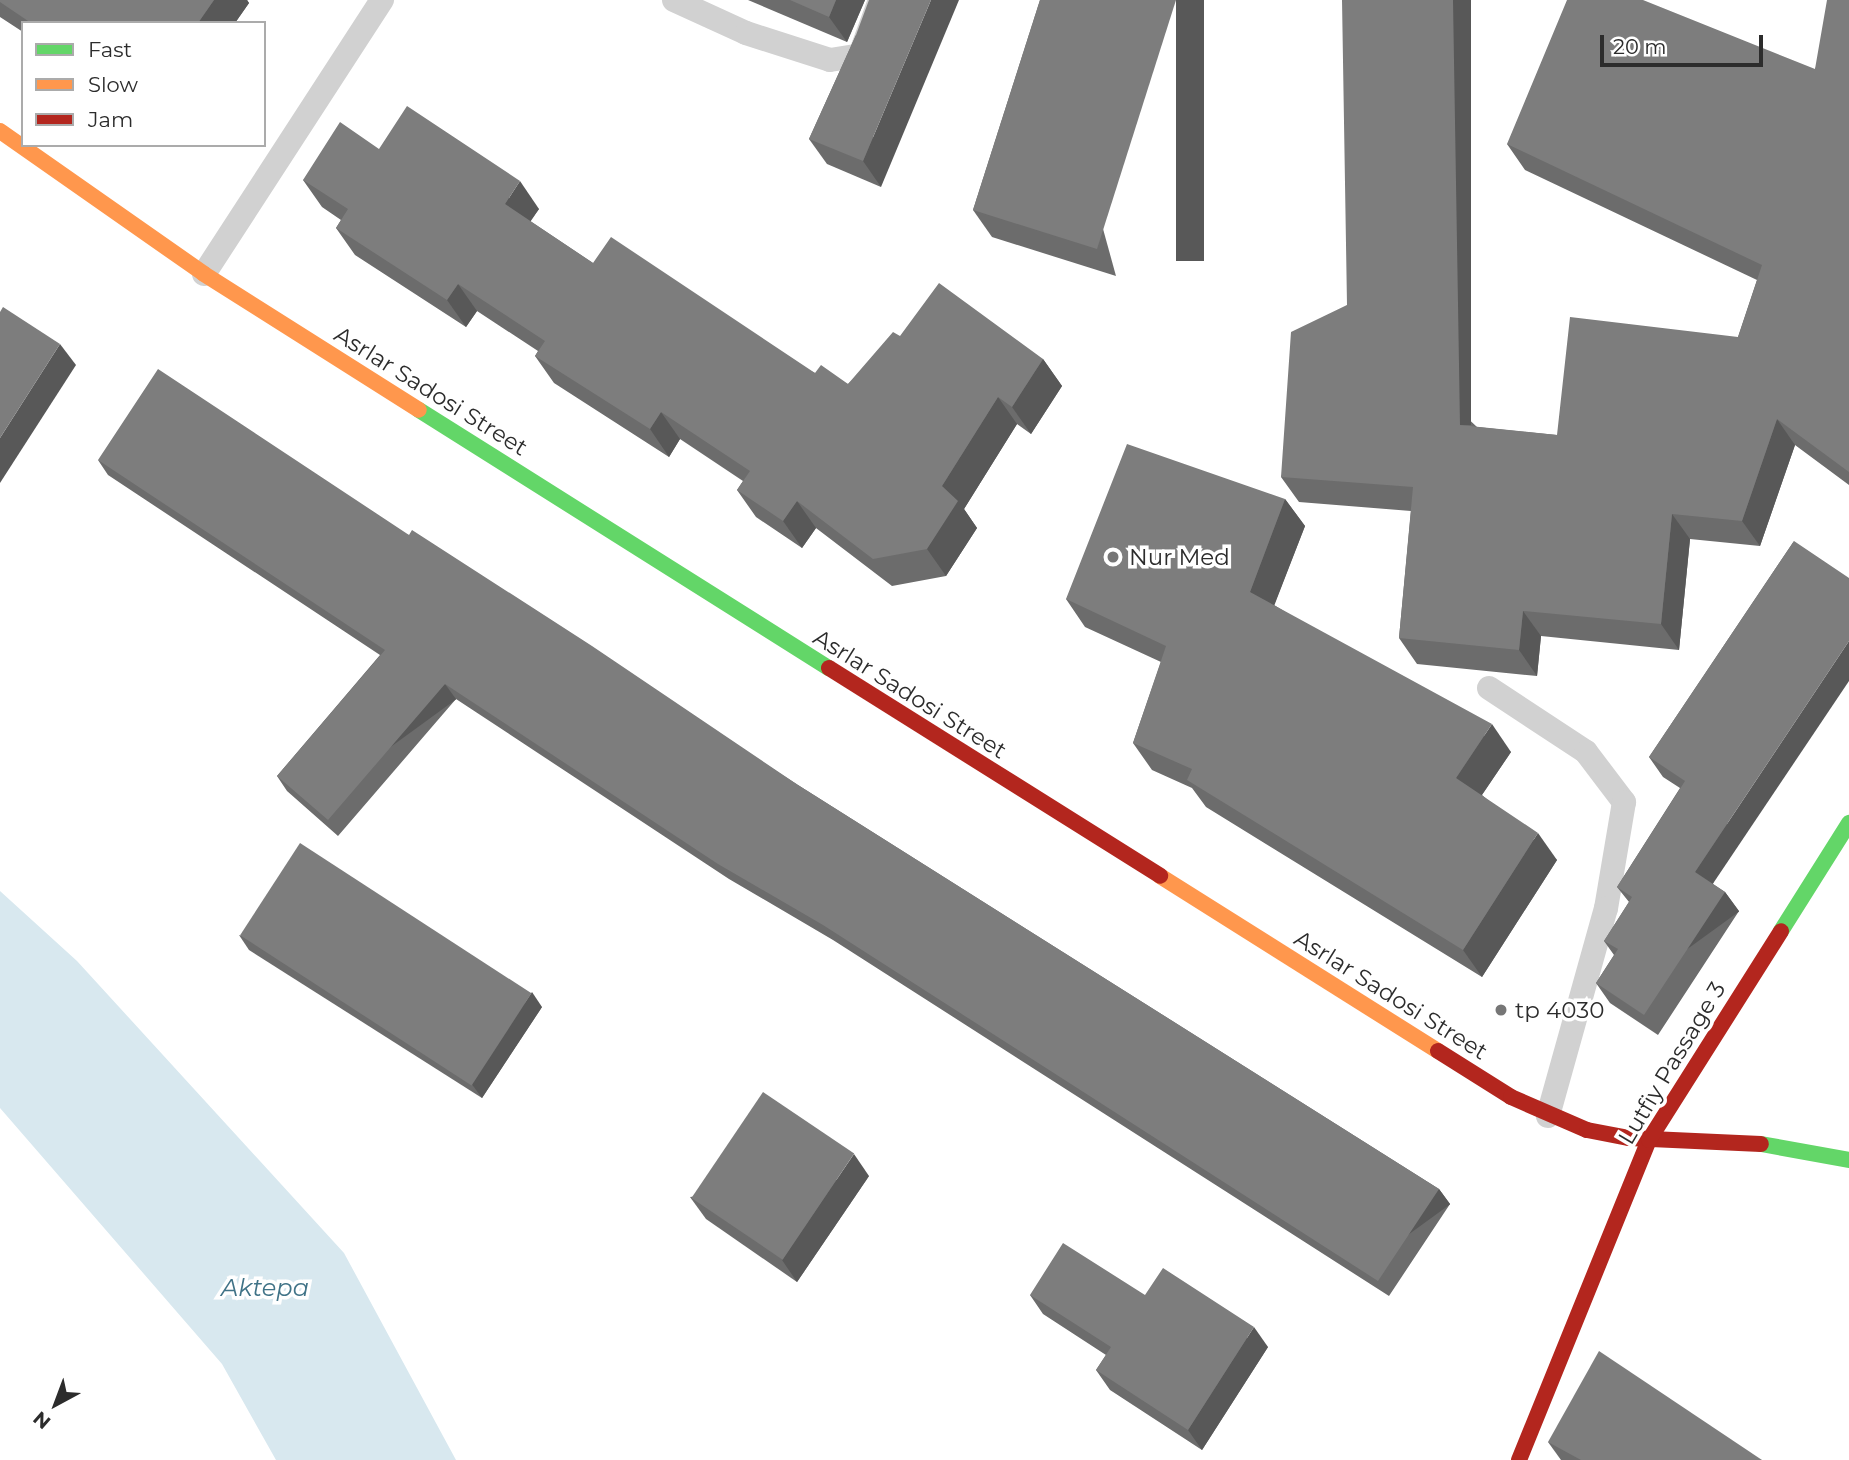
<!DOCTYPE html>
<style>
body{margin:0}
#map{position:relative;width:1849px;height:1460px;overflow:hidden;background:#fff;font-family:Montserrat,sans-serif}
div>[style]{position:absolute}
.water>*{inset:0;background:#d8e8ef}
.lane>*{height:24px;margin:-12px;padding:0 12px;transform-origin:12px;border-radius:12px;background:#d1d1d1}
.fast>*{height:16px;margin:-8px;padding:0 8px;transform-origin:8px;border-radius:8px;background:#63d668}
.slow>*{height:16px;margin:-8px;padding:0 8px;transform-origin:8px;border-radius:8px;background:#ff974d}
.jam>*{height:16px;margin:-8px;padding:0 8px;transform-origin:8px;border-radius:8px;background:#b3261e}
.wall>*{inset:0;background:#6c6c6c}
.shaded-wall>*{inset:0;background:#585858;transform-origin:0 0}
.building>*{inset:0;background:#7d7d7d;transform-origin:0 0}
.dots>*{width:19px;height:19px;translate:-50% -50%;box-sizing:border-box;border:4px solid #fff;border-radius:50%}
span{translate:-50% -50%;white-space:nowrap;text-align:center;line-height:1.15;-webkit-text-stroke:7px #fff;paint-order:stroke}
.street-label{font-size:23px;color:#2c2c2c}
.poi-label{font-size:23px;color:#2c2c2c}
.left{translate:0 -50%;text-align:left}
.water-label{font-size:24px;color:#407387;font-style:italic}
.legend{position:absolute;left:21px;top:21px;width:245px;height:126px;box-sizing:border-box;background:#fff;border:2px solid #ababab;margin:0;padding:9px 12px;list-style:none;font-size:21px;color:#2c2c2c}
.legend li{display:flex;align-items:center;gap:14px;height:35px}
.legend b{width:35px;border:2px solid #ababab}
.north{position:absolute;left:21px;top:1369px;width:70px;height:70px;-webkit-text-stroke:5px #fff;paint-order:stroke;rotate:221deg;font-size:19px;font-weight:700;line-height:28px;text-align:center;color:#2c2c2c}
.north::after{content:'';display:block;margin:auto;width:24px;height:32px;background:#2c2c2c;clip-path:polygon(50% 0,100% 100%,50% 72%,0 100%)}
.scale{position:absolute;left:1600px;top:35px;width:163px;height:32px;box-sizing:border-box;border:4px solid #2c2c2c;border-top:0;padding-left:9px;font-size:21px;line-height:24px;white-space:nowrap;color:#2c2c2c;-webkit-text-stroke:5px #fff;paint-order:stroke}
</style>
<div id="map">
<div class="water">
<div style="clip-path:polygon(0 891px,77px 961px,344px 1253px,456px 1460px,276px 1460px,222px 1364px,0 1108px)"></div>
</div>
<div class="lane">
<div style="left:674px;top:0;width:79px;rotate:24.6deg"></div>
<div style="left:746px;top:33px;width:88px;rotate:17.8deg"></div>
<div style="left:830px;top:60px;width:30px;rotate:-9deg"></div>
<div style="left:860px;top:55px;width:59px;rotate:-70deg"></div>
<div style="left:204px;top:274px;width:327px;rotate:-57deg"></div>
<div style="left:1489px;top:688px;width:116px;rotate:33.4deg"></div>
<div style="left:1586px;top:752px;width:63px;rotate:52.8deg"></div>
<div style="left:1624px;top:802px;width:108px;rotate:99.6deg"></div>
<div style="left:1606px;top:908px;width:216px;rotate:105.6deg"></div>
</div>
<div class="fast">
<div style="left:419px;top:410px;width:484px;rotate:32.2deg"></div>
<div style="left:1781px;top:931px;width:128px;rotate:-57.8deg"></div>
<div style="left:1761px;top:1144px;width:89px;rotate:10.3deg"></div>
</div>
<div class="slow">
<div style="left:0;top:131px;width:249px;rotate:35deg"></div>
<div style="left:204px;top:274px;width:254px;rotate:32.3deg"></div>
<div style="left:1160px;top:876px;width:328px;rotate:32.2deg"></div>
</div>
<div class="jam">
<div style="left:829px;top:668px;width:391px;rotate:32.1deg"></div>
<div style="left:1438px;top:1051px;width:86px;rotate:32.2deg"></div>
<div style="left:1511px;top:1097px;width:83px;rotate:23.5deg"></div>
<div style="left:1587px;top:1130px;width:43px;rotate:10.8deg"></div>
<div style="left:1629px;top:1138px;width:132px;rotate:2.6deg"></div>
<div style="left:1519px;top:1460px;width:345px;rotate:-67.9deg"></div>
<div style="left:1649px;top:1140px;width:247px;rotate:-57.7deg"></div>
</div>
<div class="wall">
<div style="clip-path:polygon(0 0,247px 0,249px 3px,235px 23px,23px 23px,23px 32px,0 17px)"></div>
<div style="clip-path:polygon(748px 0,865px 0,847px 42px)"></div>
<div style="clip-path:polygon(1040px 0,1116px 276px,992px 237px,973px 210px)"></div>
<div style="clip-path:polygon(1849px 0,1849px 485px,1795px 445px,1760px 546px,1690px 539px,1679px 650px,1541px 636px,1537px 676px,1417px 664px,1399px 638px,1411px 511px,1299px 502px,1281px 477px,1347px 305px,1477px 427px,1557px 435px,1738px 337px,1757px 280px,1525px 170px,1507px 144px,1815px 69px)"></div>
<div style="clip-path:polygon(856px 35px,881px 187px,827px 164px,809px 139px)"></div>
<div style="clip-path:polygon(379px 149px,539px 209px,530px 221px,593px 263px,815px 373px,848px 384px,900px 336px,1043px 359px,1062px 386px,1031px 434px,1017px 424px,964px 509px,977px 528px,946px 576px,892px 586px,816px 528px,802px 548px,756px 517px,737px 490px,743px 481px,680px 439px,669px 457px,554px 383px,535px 356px,538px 351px,477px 311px,466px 327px,355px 255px,336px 228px,341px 220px,322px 207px,303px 180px)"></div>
<div style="clip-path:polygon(98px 460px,409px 535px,798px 785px,1439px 1189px,1450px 1204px,1389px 1296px,833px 940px,729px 879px,456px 699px,338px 836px,287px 791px,277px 776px,380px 655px,108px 475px)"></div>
<div style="clip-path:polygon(1285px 499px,1305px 526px,1274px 605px,1511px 752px,1482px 795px,1557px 860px,1482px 977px,1206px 807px,1192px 788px,1152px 770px,1133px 743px,1161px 662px,1085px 627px,1066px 599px)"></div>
<div style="clip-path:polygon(1794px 541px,1713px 884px,1725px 892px,1739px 911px,1658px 1035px,1610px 1003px,1596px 983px,1614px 955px,1604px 941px,1629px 902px,1617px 887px,1680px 788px,1663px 777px,1649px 757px)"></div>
<div style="clip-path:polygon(239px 935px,542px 1007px,482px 1098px,249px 950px)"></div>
<div style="clip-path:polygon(869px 1176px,797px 1282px,706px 1219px,690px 1197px)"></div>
<div style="clip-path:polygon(1030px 1295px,1145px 1295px,1268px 1347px,1202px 1450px,1110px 1390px,1096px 1370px,1106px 1355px,1043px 1314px)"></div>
<div style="clip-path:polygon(1548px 1442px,1762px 1460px,1561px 1460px)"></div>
</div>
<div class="shaded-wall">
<div style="clip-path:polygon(214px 0,247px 0,249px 3px,235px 23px,198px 23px)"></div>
<div style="clip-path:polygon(836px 0,865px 0,847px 42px,829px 17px)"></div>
<div style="clip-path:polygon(931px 0,959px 0,881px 187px,863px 161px)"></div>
<div style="left:1176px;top:0;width:28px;height:261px"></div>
<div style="left:1453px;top:0;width:18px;height:425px"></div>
<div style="clip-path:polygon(520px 181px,539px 209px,524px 231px,505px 204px)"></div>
<div style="clip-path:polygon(458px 284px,477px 311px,466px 327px,447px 300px)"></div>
<div style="clip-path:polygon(60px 344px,76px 365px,0 483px,0 438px)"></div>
<div style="clip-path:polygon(1043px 359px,1062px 386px,1031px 434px,1012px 407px)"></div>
<div style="clip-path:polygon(998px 397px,1017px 424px,964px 509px,977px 528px,946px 576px,927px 549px,942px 486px)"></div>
<div style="clip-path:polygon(661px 412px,680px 439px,669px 457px,650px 429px)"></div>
<div style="clip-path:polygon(1777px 419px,1795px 445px,1760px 546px,1742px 521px)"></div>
<div style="clip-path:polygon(1285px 499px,1305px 526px,1269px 619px,1250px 592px)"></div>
<div style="clip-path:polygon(797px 501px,816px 528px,802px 548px,783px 521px)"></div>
<div style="clip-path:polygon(1672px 514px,1690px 539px,1679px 650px,1661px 624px)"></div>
<div style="clip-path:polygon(1523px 611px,1541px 636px,1537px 676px,1519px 650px)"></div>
<div style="clip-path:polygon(1849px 641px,1849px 681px,1708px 891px,1695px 872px)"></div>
<div style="left:445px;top:684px;width:19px;height:179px;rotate:54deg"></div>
<div style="clip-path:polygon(1492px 724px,1511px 752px,1475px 805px,1456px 778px)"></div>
<div style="clip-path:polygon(1538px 833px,1557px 860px,1482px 977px,1463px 950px)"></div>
<div style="left:1725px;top:892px;width:24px;height:147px;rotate:54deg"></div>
<div style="clip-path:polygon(532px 992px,542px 1007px,482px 1098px,471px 1083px)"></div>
<div style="clip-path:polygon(854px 1154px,869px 1176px,797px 1282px,782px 1260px)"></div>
<div style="left:1439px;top:1189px;width:19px;height:110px;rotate:54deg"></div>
<div style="clip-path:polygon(1254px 1327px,1268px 1347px,1202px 1450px,1188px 1430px)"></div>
</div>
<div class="building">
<div style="clip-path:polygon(0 0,214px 0,198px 23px,31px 23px,0 2px)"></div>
<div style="clip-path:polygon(790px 0,836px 0,829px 17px)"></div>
<div style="clip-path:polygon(869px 0,931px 0,863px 161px,809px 139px,856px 35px)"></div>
<div style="clip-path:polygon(1040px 0,1176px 0,1097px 249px,973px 210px)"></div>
<div style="clip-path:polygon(1342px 0,1453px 0,1460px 425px,1557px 435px,1570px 317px,1738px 337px,1762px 265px,1507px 144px,1567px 0,1643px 0,1815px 69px,1827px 0,1849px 0,1849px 472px,1777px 419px,1742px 521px,1672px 514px,1661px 624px,1523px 611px,1519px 650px,1399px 638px,1413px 487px,1281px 477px,1291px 332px,1347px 305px)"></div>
<div style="clip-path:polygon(407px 106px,520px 181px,505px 204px,593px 263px,611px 237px,815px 373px,821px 365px,848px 384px,893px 332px,900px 336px,939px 283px,1043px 359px,1012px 407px,998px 397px,942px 486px,958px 501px,927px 549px,873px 559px,797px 501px,783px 521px,737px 490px,750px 471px,661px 412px,650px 429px,535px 356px,545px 341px,458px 284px,447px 300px,336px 228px,348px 209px,303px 180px,340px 122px,379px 149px)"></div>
<div style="clip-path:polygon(3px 307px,60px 344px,0 438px,0 312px)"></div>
<div style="clip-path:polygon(158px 369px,409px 535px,412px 530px,592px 646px,798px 785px,1439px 1189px,1378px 1281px,823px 925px,718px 864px,445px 684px,328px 820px,277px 776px,385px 650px,98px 460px)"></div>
<div style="clip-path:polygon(1127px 444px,1285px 499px,1250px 592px,1492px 724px,1456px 778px,1538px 833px,1463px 950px,1187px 780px,1192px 769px,1133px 743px,1166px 646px,1066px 599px)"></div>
<div style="clip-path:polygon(1794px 541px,1849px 578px,1849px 641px,1695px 872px,1725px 892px,1644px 1015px,1596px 983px,1618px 949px,1604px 941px,1632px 897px,1617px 887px,1685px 781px,1649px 757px)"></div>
<div style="left:300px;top:843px;width:276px;height:110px;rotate:33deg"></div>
<div style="left:763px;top:1092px;width:110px;height:128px;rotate:34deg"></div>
<div style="clip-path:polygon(1063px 1243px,1145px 1295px,1163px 1268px,1254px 1327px,1188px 1430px,1096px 1370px,1111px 1347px,1030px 1295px)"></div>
<div style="clip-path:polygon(1599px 1351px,1762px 1460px,1581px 1460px,1548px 1442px)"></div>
</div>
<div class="dots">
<div style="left:1113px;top:557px;background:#767676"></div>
<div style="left:1501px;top:1010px;background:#767676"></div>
</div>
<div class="street-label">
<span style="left:431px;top:391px;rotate:32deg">Asrlar Sadosi Street</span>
<span style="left:910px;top:694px;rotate:32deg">Asrlar Sadosi Street</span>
<span style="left:1391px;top:995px;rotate:32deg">Asrlar Sadosi Street</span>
<span style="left:1672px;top:1063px;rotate:-59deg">Lutfiy Passage 3</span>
</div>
<div class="poi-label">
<span class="left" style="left:1129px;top:557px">Nur Med</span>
<span class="left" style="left:1515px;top:1010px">tp 4030</span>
</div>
<div class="water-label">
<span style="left:265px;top:1288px">Aktepa</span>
</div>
<ul class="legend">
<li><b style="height:9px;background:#63d668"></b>Fast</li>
<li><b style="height:9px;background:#ff974d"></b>Slow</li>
<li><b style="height:9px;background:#b3261e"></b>Jam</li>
</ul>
<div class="north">N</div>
<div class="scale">20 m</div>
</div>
